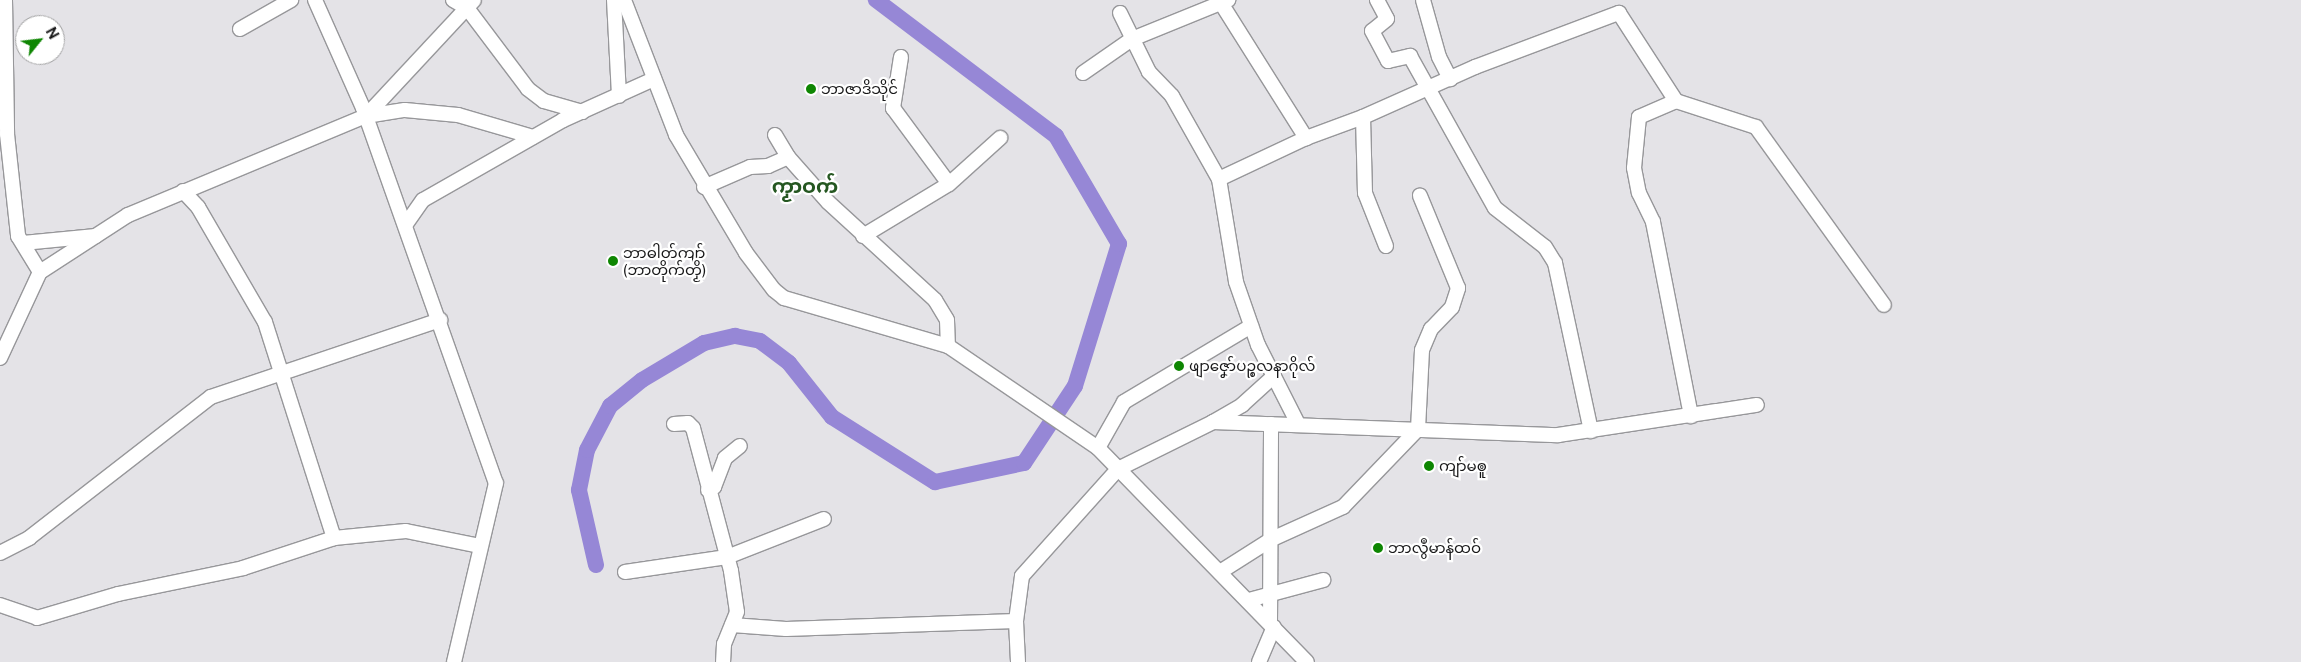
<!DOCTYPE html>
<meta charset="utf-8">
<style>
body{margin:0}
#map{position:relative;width:2301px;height:662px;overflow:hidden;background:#e4e3e7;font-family:"Public Sans","Noto Sans Myanmar",sans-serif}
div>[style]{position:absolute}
.river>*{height:16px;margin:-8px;padding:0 8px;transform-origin:8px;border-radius:8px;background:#9687d6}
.roads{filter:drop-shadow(1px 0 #97979a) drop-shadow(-1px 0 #97979a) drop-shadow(0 1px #97979a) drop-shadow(0 -1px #97979a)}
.minor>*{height:14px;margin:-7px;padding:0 7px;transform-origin:7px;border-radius:7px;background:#fff}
.dots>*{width:14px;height:14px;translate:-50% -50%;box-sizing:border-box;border:2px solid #fff;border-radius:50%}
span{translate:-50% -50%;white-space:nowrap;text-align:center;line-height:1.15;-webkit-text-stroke:4.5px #fff;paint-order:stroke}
.poi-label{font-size:15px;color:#171718}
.left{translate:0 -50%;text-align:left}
.district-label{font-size:20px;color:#255721;font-weight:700}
.north{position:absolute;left:15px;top:15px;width:50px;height:50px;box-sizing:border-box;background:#fff;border:1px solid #a2a2a3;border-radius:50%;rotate:61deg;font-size:14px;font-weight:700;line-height:20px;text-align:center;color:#171718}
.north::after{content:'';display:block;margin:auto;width:18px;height:22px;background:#0e8602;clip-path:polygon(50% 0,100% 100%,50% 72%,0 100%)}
</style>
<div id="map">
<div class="river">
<div style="left:596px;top:565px;width:77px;rotate:-102.8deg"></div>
<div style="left:579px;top:490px;width:41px;rotate:-78.7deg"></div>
<div style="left:587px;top:450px;width:50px;rotate:-62.4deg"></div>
<div style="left:610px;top:406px;width:41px;rotate:-39.1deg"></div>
<div style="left:642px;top:380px;width:72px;rotate:-30.8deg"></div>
<div style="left:704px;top:343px;width:32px;rotate:-13deg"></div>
<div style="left:735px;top:336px;width:25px;rotate:11deg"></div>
<div style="left:760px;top:341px;width:36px;rotate:37deg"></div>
<div style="left:789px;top:363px;width:69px;rotate:51.5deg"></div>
<div style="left:832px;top:417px;width:122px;rotate:32.3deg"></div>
<div style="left:935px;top:482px;width:91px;rotate:-12.1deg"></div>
<div style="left:1024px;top:463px;width:92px;rotate:-56.5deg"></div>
<div style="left:1075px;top:386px;width:149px;rotate:-72.8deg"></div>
<div style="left:1119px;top:244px;width:125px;rotate:-120.3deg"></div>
<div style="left:1056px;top:136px;width:226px;rotate:-142.9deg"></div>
</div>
<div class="roads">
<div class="minor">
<div style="left:5px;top:0;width:134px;rotate:89.1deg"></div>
<div style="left:7px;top:134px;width:103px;rotate:83.8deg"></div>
<div style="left:18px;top:236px;width:42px;rotate:58.6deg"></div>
<div style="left:315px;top:0;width:118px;rotate:66deg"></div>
<div style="left:363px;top:108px;width:398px;rotate:70.5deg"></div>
<div style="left:496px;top:483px;width:184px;rotate:103.2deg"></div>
<div style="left:453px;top:0;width:16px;rotate:30deg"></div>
<div style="left:467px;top:8px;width:101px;rotate:53deg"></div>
<div style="left:528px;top:89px;width:20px;rotate:37deg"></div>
<div style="left:544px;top:101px;width:40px;rotate:16deg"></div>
<div style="left:614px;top:0;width:96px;rotate:87deg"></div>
<div style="left:624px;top:0;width:145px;rotate:68.9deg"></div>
<div style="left:676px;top:135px;width:137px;rotate:59.3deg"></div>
<div style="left:746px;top:253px;width:46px;rotate:52.9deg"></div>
<div style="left:774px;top:290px;width:13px;rotate:39deg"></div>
<div style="left:784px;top:298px;width:171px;rotate:16.3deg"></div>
<div style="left:948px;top:346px;width:181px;rotate:34.2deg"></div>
<div style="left:1098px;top:448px;width:299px;rotate:45.7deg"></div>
<div style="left:1377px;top:0;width:21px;rotate:62deg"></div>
<div style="left:1387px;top:19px;width:19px;rotate:141deg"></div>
<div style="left:1372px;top:31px;width:34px;rotate:62deg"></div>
<div style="left:1388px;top:61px;width:23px;rotate:-13deg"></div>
<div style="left:1410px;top:56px;width:174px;rotate:60.8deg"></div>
<div style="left:1495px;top:208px;width:63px;rotate:38deg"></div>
<div style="left:1545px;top:247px;width:19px;rotate:58deg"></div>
<div style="left:1555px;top:263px;width:172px;rotate:77.9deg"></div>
<div style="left:1423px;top:0;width:59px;rotate:74.3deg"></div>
<div style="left:1439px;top:57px;width:25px;rotate:63deg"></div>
<div style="left:1221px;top:3px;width:160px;rotate:57.8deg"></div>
<div style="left:1306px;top:138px;width:96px;rotate:154.8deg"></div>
<div style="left:1219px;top:179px;width:104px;rotate:80.6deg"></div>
<div style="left:1236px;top:282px;width:67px;rotate:70.8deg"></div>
<div style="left:1258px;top:345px;width:89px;rotate:63.1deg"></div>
<div style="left:1120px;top:13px;width:66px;rotate:63.8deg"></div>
<div style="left:1149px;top:72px;width:33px;rotate:46deg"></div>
<div style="left:1172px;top:96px;width:95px;rotate:60.5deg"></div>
<div style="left:240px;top:29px;width:59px;rotate:-29.6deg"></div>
<div style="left:901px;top:57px;width:52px;rotate:98.9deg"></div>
<div style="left:893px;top:108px;width:94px;rotate:53.6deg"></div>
<div style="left:1083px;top:73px;width:60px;rotate:-34.8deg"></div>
<div style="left:1132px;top:39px;width:104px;rotate:-22.1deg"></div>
<div style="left:1676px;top:101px;width:84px;rotate:18deg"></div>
<div style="left:1756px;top:127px;width:219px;rotate:54.3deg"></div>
<div style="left:366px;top:116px;width:39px;rotate:-9deg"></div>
<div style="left:405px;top:110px;width:53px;rotate:5.4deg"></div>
<div style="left:458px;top:115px;width:78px;rotate:16.3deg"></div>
<div style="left:1363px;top:117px;width:76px;rotate:88.5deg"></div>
<div style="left:1365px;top:193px;width:57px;rotate:68.4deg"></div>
<div style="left:775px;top:135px;width:26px;rotate:59deg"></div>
<div style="left:788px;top:157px;width:60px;rotate:48.4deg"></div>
<div style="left:828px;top:202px;width:145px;rotate:42.5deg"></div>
<div style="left:935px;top:300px;width:23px;rotate:59deg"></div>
<div style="left:947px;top:320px;width:26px;rotate:88deg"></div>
<div style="left:1306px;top:138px;width:61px;rotate:-20.2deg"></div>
<div style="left:1363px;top:117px;width:123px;rotate:-24.1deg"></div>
<div style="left:1475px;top:67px;width:154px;rotate:-20.6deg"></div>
<div style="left:1619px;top:13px;width:105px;rotate:57.1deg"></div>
<div style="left:1676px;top:101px;width:40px;rotate:156.6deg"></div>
<div style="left:1639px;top:117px;width:51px;rotate:95.6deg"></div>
<div style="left:1634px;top:168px;width:25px;rotate:79deg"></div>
<div style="left:1639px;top:193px;width:32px;rotate:64deg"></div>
<div style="left:1653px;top:222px;width:198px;rotate:78.9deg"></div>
<div style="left:704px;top:187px;width:50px;rotate:-23.5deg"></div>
<div style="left:750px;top:167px;width:18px;rotate:-3deg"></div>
<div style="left:768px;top:166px;width:22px;rotate:-24deg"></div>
<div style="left:183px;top:191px;width:22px;rotate:47deg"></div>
<div style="left:198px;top:207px;width:133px;rotate:59.8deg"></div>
<div style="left:265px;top:322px;width:227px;rotate:72.3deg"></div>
<div style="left:406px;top:224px;width:29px;rotate:-55deg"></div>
<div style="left:423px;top:200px;width:161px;rotate:-29.7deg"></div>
<div style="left:563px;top:120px;width:100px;rotate:-24.3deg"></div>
<div style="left:863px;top:236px;width:100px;rotate:-31.2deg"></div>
<div style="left:949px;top:184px;width:69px;rotate:-42deg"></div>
<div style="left:23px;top:243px;width:73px;rotate:-5.5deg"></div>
<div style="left:0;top:358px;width:95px;rotate:-65.1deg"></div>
<div style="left:40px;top:272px;width:105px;rotate:-32.9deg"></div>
<div style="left:128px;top:215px;width:258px;rotate:-22.6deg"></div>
<div style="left:366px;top:116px;width:158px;rotate:-47deg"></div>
<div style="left:1213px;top:422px;width:34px;rotate:-30deg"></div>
<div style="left:1242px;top:405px;width:43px;rotate:-42.2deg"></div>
<div style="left:674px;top:424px;width:14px;rotate:-4deg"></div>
<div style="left:688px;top:423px;width:7px;rotate:45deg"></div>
<div style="left:693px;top:428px;width:148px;rotate:75.1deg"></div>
<div style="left:731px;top:571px;width:41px;rotate:81.7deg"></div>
<div style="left:737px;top:612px;width:35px;rotate:112deg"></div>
<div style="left:724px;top:644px;width:18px;rotate:93deg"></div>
<div style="left:1098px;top:448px;width:53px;rotate:-60.5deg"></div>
<div style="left:1124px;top:402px;width:148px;rotate:-30.9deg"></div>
<div style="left:708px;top:490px;width:7px;rotate:-27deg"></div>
<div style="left:714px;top:487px;width:31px;rotate:-69deg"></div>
<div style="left:725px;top:458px;width:19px;rotate:-39deg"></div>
<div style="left:0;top:553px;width:33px;rotate:-27deg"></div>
<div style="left:29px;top:538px;width:230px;rotate:-37.8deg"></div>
<div style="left:211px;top:397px;width:242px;rotate:-18.6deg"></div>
<div style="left:625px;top:572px;width:103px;rotate:-8.4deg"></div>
<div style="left:727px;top:557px;width:104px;rotate:-21.4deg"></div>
<div style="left:1220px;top:572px;width:62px;rotate:-32.4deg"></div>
<div style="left:1272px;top:539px;width:78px;rotate:-24.3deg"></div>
<div style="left:1343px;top:507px;width:108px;rotate:-46.1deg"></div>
<div style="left:1418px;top:429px;width:79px;rotate:-87.1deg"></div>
<div style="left:1422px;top:350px;width:23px;rotate:-67deg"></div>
<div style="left:1431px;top:329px;width:30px;rotate:-46deg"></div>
<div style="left:1452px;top:307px;width:20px;rotate:-72deg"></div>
<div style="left:1458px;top:288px;width:100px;rotate:-112.4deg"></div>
<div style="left:1249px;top:600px;width:77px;rotate:-15.1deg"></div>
<div style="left:0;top:605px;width:39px;rotate:19deg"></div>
<div style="left:37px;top:618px;width:84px;rotate:-16.5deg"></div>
<div style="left:118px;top:594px;width:128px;rotate:-11.7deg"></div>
<div style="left:243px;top:568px;width:96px;rotate:-18.2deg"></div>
<div style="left:334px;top:538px;width:72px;rotate:-5.6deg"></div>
<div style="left:406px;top:531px;width:76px;rotate:11.5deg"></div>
<div style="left:1270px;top:623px;width:199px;rotate:-89.7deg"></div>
<div style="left:732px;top:625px;width:54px;rotate:4.2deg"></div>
<div style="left:786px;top:629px;width:230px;rotate:-2deg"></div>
<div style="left:1018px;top:662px;width:41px;rotate:-92.8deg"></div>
<div style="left:1016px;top:621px;width:45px;rotate:-82.4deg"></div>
<div style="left:1022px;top:576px;width:144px;rotate:-48.1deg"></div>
<div style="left:1118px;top:469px;width:106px;rotate:-26.3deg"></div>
<div style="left:1213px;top:422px;width:345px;rotate:2.2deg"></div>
<div style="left:1558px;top:435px;width:201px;rotate:-8.6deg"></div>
<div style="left:1259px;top:662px;width:38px;rotate:-67deg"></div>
</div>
</div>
<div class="dots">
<div style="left:811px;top:89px;background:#0e8602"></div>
<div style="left:613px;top:261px;background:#0e8602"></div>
<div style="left:1179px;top:366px;background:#0e8602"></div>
<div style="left:1429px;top:466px;background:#0e8602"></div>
<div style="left:1378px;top:548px;background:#0e8602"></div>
</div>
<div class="poi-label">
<span class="left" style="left:821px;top:89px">ဘာဇာဒိသိုင်</span>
<span class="left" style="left:623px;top:261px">ဘာဓါတ်ကျာ်<br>(ဘာတိုက်တၟိ)</span>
<span class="left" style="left:1189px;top:366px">ဖျာဇၞော်ပဉ္စလနာဂိုလ်</span>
<span class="left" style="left:1439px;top:466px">ကျာ်မၜူ</span>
<span class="left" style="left:1388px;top:548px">ဘာလွဳမာန်ထဝ်</span>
</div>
<div class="district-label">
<span style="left:805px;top:186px">ကၟာဝက်</span>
</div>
<div class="north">N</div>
</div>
